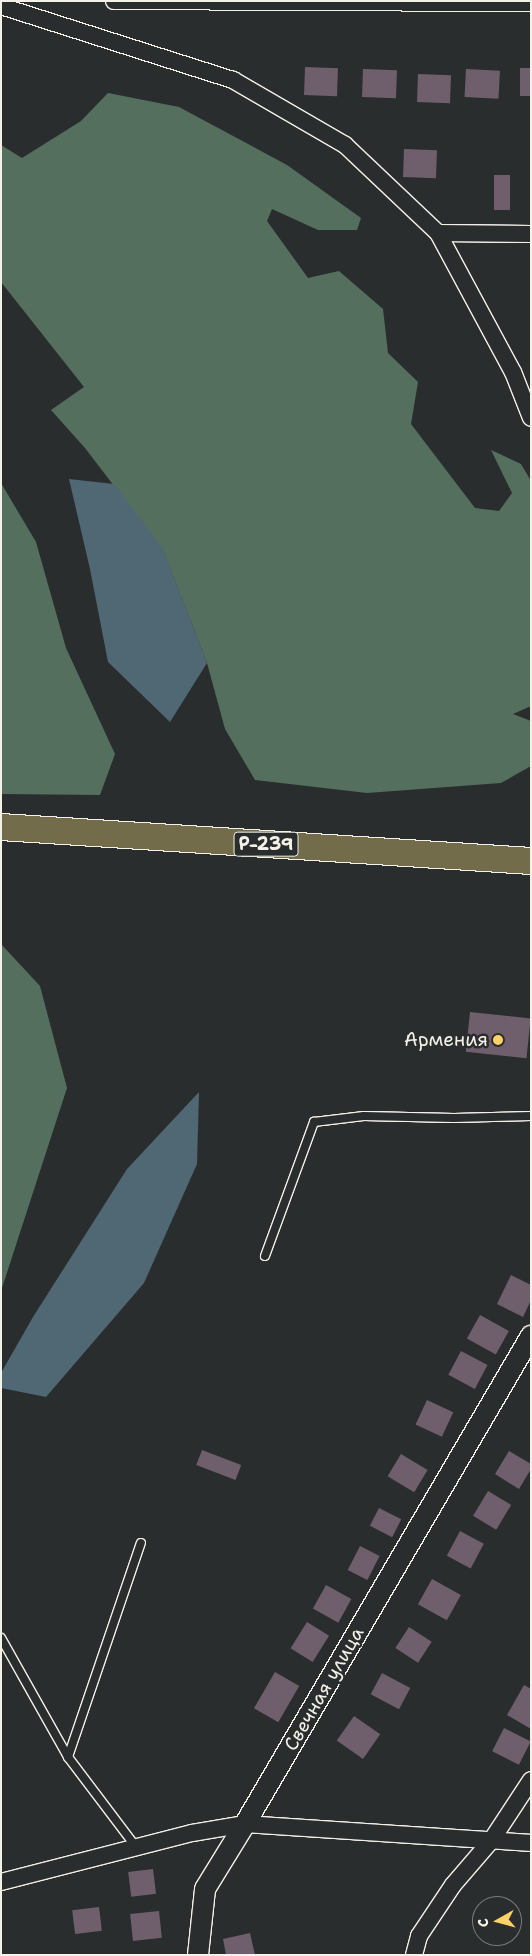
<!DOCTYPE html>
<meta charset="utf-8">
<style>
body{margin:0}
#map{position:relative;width:532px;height:1956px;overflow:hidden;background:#2a2d2e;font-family:"Shantell Sans",sans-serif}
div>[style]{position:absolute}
.green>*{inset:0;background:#546f5e}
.water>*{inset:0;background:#506774}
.building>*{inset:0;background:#6f5f6c;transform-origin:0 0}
.roads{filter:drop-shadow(1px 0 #f4f1e8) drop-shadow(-1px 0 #f4f1e8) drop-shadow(0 1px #f4f1e8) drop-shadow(0 -1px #f4f1e8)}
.service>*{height:8px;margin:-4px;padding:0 4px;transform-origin:4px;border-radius:4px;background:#2a2d2e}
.minor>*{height:16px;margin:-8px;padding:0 8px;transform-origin:8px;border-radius:8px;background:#2a2d2e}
.tertiary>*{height:20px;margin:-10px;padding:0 10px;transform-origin:10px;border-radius:10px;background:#2a2d2e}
.trunk>*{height:26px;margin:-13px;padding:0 13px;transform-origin:13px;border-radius:13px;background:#726c4b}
.dots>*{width:14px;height:14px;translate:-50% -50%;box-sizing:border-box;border:2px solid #2a2d2e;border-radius:50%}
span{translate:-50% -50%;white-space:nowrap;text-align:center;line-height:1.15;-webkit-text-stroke:5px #2a2d2e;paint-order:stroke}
.shield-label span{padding:1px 4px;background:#2a2d2e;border:1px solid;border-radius:4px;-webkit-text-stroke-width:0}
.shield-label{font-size:18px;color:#f4f1e8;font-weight:700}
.poi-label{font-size:19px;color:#f4f1e8}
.right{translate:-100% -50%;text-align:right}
.street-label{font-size:19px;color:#f4f1e8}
.frame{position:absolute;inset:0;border:2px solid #f4f1e8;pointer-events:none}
.north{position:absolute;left:472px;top:1896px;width:50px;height:50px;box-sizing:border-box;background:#2a2d2e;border:1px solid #7b7b78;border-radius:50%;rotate:263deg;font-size:14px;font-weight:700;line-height:20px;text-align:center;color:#f4f1e8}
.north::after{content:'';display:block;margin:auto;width:18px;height:22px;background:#ffd166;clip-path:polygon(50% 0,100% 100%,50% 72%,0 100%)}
</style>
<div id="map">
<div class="green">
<div style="clip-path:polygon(108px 93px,179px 107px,287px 165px,361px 218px,357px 230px,318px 230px,272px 209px,267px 221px,308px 278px,339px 271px,383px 309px,388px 353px,418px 382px,411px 424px,475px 508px,499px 511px,512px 493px,491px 450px,521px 464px,531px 481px,531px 706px,513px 714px,531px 721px,531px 766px,501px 783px,367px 793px,255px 780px,225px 729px,207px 663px,163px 550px,85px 448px,51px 410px,84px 387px,1px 282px,1px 145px,22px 158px,81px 121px)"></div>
<div style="clip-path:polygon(1px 483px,36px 542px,66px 648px,115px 754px,100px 795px,1px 794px)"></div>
<div style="clip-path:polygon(1px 944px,40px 986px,67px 1088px,1px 1291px)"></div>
</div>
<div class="water">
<div style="clip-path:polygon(69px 479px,114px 484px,163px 549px,207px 663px,170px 722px,108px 662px,90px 569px)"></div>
<div style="clip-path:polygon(199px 1092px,197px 1164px,144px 1283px,46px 1397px,1px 1388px,1px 1373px,33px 1317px,127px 1169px)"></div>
</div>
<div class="building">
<div style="left:305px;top:67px;width:33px;height:28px;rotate:2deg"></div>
<div style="left:520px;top:68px;width:11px;height:28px"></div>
<div style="left:363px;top:69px;width:34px;height:28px;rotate:2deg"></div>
<div style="left:466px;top:69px;width:34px;height:28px;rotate:3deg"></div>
<div style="left:418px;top:74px;width:33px;height:28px;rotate:2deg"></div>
<div style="left:404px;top:149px;width:33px;height:28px;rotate:2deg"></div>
<div style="left:494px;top:175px;width:16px;height:35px"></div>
<div style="left:470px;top:1012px;width:61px;height:40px;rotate:6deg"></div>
<div style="clip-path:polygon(511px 1275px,531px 1285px,531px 1300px,523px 1317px,497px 1304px)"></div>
<div style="left:480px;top:1315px;width:33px;height:27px;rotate:29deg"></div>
<div style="left:461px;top:1351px;width:30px;height:27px;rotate:28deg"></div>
<div style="left:427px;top:1400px;width:29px;height:27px;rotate:25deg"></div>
<div style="left:202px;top:1450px;width:42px;height:16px;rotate:21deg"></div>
<div style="clip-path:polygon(509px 1451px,531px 1464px,531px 1469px,519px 1489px,495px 1474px)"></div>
<div style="left:401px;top:1454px;width:31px;height:26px;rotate:31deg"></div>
<div style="left:488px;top:1491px;width:27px;height:29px;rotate:31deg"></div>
<div style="left:379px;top:1508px;width:25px;height:20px;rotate:27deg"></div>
<div style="left:460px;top:1531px;width:27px;height:28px;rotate:28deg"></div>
<div style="left:360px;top:1546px;width:22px;height:27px;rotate:27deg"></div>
<div style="left:432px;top:1579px;width:33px;height:29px;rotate:29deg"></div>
<div style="left:326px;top:1585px;width:29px;height:27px;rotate:29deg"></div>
<div style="left:307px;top:1622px;width:26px;height:31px;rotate:32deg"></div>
<div style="left:409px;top:1627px;width:27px;height:25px;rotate:33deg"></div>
<div style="left:275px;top:1672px;width:28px;height:42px;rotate:30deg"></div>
<div style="left:382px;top:1673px;width:32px;height:24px;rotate:28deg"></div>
<div style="clip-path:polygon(524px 1685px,531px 1689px,531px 1729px,507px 1715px)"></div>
<div style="left:354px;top:1716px;width:32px;height:30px;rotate:35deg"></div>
<div style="left:504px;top:1728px;width:30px;height:26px;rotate:27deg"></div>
<div style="left:153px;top:1869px;width:25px;height:25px;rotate:83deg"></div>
<div style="left:99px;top:1907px;width:24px;height:27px;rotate:83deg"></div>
<div style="left:159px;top:1911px;width:27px;height:29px;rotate:84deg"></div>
<div style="clip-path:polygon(250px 1933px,255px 1955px,226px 1955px,223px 1939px)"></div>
</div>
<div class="roads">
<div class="service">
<div style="left:265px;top:1256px;width:143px;rotate:-69.9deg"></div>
<div style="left:314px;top:1122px;width:50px;rotate:-6.8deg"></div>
<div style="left:364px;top:1116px;width:90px;rotate:1.3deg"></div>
<div style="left:454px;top:1118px;width:77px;rotate:-1.5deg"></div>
<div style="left:1px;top:1638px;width:137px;rotate:60.6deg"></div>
<div style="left:68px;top:1757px;width:113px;rotate:52.9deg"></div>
<div style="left:68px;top:1757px;width:226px;rotate:-71.2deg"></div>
</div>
<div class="minor">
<div style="left:114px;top:1px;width:417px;rotate:0.3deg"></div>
<div style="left:1px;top:6px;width:244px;rotate:17.7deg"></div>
<div style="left:233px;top:80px;width:129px;rotate:30.1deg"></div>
<div style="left:345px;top:145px;width:128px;rotate:43.4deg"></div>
<div style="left:438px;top:233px;width:158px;rotate:61.7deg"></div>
<div style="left:513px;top:372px;width:49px;rotate:68.6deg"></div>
<div style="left:438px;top:233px;width:93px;rotate:0.6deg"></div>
<div style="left:1px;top:1882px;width:197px;rotate:-14.4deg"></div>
<div style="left:192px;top:1833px;width:54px;rotate:-9.6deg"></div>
<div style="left:245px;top:1824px;width:287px;rotate:3.8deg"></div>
<div style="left:414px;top:1955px;width:20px;rotate:-75deg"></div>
<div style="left:419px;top:1936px;width:61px;rotate:-56.3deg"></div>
<div style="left:453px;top:1885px;width:58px;rotate:-49.2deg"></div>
<div style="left:491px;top:1841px;width:73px;rotate:-56.7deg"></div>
</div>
<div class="tertiary">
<div style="left:198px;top:1955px;width:66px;rotate:-83.9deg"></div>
<div style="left:205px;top:1889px;width:76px;rotate:-58.4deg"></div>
<div style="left:245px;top:1824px;width:566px;rotate:-59.63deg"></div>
</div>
<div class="trunk">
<div style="left:1px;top:827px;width:531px;rotate:3.67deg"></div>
</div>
</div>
<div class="dots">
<div style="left:498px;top:1040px;background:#ffd166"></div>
</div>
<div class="shield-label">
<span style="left:266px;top:844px">Р-239</span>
</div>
<div class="poi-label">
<span class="right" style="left:488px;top:1040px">Армения</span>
</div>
<div class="street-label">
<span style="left:324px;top:1689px;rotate:-60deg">Свечная улица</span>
</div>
<div class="frame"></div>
<div class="north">С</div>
</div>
